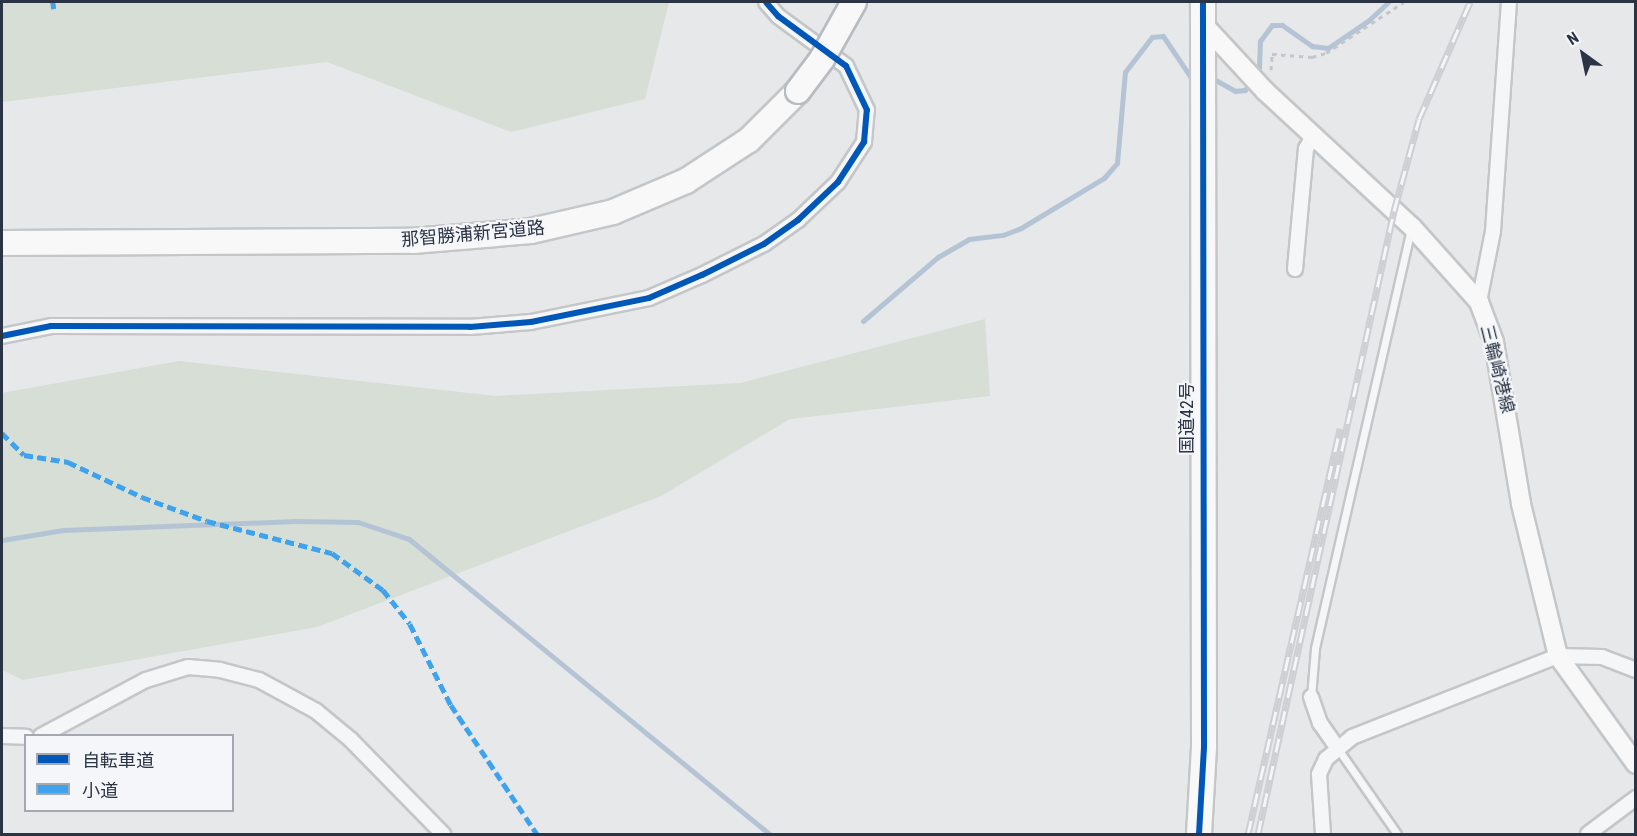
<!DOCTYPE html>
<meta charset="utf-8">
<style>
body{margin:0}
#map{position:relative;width:1637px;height:836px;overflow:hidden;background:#e6e8ea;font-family:"Roboto Condensed","Noto Sans JP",sans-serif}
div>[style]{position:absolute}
.green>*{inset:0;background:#d6ded6}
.stream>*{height:5px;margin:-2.5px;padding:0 2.5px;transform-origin:2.5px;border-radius:2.5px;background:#b4c4d5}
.path>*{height:3px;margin-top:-1.5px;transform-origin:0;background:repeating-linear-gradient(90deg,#c5c6ca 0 4.5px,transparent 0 9px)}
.roads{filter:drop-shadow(2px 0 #c4c6c8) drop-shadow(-2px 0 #c4c6c8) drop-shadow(0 2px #c4c6c8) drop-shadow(0 -2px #c4c6c8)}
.lane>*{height:7px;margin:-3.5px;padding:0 3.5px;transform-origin:3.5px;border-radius:3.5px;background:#f5f6f7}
.street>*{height:14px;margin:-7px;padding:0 7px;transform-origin:7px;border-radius:7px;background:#f5f6f7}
.secondary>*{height:18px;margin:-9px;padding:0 9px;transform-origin:9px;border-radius:9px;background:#f8f8f8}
.highway>*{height:24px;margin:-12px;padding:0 12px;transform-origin:12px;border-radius:12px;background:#f8f8f8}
.rail>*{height:7px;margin-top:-3.5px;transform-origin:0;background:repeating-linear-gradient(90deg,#f4f6f9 0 14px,#cecfd2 0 28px);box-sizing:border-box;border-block:2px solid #cecfd2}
.bridges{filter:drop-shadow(2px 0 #b8bbbf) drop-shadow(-2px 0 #b8bbbf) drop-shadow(0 2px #b8bbbf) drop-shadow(0 -2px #b8bbbf)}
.highway-bridge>*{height:24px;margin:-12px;padding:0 12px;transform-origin:12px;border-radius:12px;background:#f8f8f8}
.quiet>*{height:4.5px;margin-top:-2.25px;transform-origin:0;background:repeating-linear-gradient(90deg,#3ea3ec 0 9px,transparent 0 13.5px)}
.cycleway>*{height:6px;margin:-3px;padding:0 3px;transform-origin:3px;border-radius:3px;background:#0057b8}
span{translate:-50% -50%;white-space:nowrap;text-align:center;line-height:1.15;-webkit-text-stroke:4.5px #f4f6f9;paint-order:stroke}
.street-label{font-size:18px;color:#2b3445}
.frame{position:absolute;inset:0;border:3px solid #2b3445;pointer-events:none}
.legend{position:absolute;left:24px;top:734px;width:210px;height:78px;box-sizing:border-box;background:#f4f6f9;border:2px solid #a4a8b1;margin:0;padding:8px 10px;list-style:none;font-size:18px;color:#2b3445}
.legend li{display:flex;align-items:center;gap:12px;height:30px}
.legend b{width:30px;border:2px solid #a4a8b1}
.north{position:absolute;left:1553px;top:24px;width:60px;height:60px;-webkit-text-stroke:4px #f4f6f9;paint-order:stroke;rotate:327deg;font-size:16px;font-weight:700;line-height:24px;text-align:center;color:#2b3445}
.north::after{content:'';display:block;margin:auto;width:21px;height:27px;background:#2b3445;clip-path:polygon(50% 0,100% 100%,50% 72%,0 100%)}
</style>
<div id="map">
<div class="green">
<div style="clip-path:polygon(2px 2px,669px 2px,645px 99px,511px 132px,327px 62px,2px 102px)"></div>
<div style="clip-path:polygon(985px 319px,990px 396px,790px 419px,661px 496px,317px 627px,23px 680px,2px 670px,2px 393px,179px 361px,496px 396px,740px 383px)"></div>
</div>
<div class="stream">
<div style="left:1210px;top:77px;width:29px;rotate:29deg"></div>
<div style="left:1235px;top:91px;width:10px;rotate:-6deg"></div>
<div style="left:1245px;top:90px;width:26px;rotate:-58deg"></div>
<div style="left:1259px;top:68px;width:27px;rotate:-88deg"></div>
<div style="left:1260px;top:41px;width:20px;rotate:-53deg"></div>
<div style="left:1272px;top:25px;width:10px"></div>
<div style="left:1282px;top:25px;width:37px;rotate:35deg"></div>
<div style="left:1312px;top:46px;width:16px;rotate:7deg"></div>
<div style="left:1328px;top:48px;width:50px;rotate:-34.3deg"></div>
<div style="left:1369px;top:20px;width:26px;rotate:-43deg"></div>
<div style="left:863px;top:321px;width:99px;rotate:-40.5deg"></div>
<div style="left:938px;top:257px;width:36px;rotate:-30deg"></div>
<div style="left:969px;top:239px;width:34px;rotate:-7deg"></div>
<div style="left:1003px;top:235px;width:19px;rotate:-21deg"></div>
<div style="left:1021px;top:228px;width:97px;rotate:-31.1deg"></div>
<div style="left:1104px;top:178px;width:20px;rotate:-49deg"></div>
<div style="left:1117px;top:163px;width:91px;rotate:-85deg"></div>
<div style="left:1125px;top:72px;width:44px;rotate:-52.4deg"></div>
<div style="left:1152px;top:37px;width:11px;rotate:-5deg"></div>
<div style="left:1163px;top:36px;width:48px;rotate:56deg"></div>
<div style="left:1190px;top:76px;width:8px"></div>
<div style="left:2px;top:540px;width:62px;rotate:-9.3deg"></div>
<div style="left:63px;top:530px;width:232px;rotate:-2.2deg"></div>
<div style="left:295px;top:521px;width:63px;rotate:0.9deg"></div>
<div style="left:358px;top:522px;width:54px;rotate:18.4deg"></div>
<div style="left:409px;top:539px;width:466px;rotate:39.3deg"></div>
</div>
<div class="path">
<div style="left:1271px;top:70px;width:16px;rotate:-86deg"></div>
<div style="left:1272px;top:54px;width:40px;rotate:4.3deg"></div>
<div style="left:1312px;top:57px;width:15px;rotate:-16deg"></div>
<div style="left:1326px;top:53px;width:93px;rotate:-33.2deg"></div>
</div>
<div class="roads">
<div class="lane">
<div style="left:1311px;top:697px;width:49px;rotate:-85.3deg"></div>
<div style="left:1315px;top:648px;width:429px;rotate:-77.1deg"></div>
<div style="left:1338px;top:749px;width:103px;rotate:55.2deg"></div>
</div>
<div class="street">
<div style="left:1295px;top:269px;width:121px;rotate:-84.8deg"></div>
<div style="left:1306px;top:149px;width:15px;rotate:-62deg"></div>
<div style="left:1479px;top:302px;width:72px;rotate:-78.8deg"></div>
<div style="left:1493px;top:231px;width:230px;rotate:-86deg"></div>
<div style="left:2px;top:336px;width:50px;rotate:-11.5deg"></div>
<div style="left:51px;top:326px;width:419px;rotate:0.1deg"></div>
<div style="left:470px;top:327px;width:61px;rotate:-4.7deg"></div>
<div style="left:531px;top:322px;width:120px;rotate:-11.5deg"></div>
<div style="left:649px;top:298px;width:58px;rotate:-23.5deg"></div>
<div style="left:702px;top:275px;width:69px;rotate:-26.6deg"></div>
<div style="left:764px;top:244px;width:42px;rotate:-35.2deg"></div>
<div style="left:798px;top:220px;width:55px;rotate:-43.5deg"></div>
<div style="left:838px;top:182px;width:48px;rotate:-57deg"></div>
<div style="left:864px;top:142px;width:32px;rotate:-85deg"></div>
<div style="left:867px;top:110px;width:49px;rotate:-115.5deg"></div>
<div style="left:846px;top:66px;width:84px;rotate:-143.7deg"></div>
<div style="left:778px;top:16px;width:18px;rotate:-131deg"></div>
<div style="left:1311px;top:697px;width:28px;rotate:71deg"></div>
<div style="left:1320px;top:723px;width:32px;rotate:55deg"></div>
<div style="left:2px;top:736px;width:24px;rotate:2deg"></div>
<div style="left:41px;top:736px;width:119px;rotate:-28.1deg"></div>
<div style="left:146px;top:680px;width:44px;rotate:-17.2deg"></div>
<div style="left:188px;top:667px;width:32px;rotate:5deg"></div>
<div style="left:220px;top:670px;width:40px;rotate:14.4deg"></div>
<div style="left:259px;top:680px;width:65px;rotate:28.5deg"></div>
<div style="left:316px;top:711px;width:45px;rotate:39.6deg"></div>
<div style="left:351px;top:740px;width:132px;rotate:45.6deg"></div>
<div style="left:1323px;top:834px;width:60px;rotate:-93.8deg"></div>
<div style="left:1319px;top:774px;width:17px;rotate:-65deg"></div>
<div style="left:1326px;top:759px;width:34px;rotate:-40deg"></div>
<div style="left:1352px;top:737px;width:221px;rotate:-21.5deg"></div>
<div style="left:1558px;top:656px;width:44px;rotate:1.3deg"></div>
<div style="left:1602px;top:657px;width:36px;rotate:21deg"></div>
<div style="left:1588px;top:834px;width:60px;rotate:-36.9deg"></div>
</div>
<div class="secondary">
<div style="left:1203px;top:24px;width:91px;rotate:47.2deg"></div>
<div style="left:1265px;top:91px;width:200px;rotate:42.8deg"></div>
<div style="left:1412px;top:227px;width:101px;rotate:48.2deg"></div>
<div style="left:1479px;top:302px;width:43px;rotate:69.4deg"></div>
<div style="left:1494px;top:342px;width:164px;rotate:80.5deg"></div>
<div style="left:1521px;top:504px;width:156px;rotate:76.3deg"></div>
<div style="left:1558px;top:656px;width:133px;rotate:54.2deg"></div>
</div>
<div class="highway">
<div style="left:2px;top:243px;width:411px;rotate:-0.3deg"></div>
<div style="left:413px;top:241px;width:118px;rotate:-4.8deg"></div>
<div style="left:531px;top:231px;width:84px;rotate:-13deg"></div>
<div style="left:613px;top:212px;width:79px;rotate:-23deg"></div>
<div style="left:686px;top:181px;width:75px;rotate:-33.1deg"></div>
<div style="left:749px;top:140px;width:69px;rotate:-45deg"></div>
<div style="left:1199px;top:834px;width:88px;rotate:-86.7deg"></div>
<div style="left:1204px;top:746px;width:744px;rotate:-90.08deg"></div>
</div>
</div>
<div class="rail">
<div style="left:1248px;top:834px;width:416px;rotate:-77.2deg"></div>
<div style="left:1258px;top:834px;width:638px;rotate:-77.69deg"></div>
<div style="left:1394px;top:211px;width:95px;rotate:-74.8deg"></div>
<div style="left:1419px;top:119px;width:128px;rotate:-66.4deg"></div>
</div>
<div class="bridges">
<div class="highway-bridge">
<div style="left:798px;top:91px;width:40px;rotate:-53deg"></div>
<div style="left:822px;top:59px;width:65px;rotate:-60.7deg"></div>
</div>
</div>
<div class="quiet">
<div style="left:53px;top:2px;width:7px;rotate:82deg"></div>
<div style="left:2px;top:433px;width:31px;rotate:45deg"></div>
<div style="left:24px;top:455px;width:45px;rotate:9deg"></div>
<div style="left:68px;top:462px;width:82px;rotate:25.3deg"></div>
<div style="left:142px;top:497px;width:69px;rotate:20.3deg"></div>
<div style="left:207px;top:521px;width:129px;rotate:14.4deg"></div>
<div style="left:332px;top:553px;width:63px;rotate:36deg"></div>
<div style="left:383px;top:590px;width:43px;rotate:51.5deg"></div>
<div style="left:410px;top:624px;width:91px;rotate:63.2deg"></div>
<div style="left:451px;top:705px;width:155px;rotate:56.3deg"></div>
</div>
<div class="cycleway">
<div style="left:2px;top:336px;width:50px;rotate:-11.5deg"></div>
<div style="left:51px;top:326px;width:419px;rotate:0.1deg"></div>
<div style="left:470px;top:327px;width:61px;rotate:-4.7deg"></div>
<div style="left:531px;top:322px;width:120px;rotate:-11.5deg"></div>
<div style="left:649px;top:298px;width:58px;rotate:-23.5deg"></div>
<div style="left:702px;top:275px;width:69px;rotate:-26.6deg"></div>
<div style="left:764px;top:244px;width:42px;rotate:-35.2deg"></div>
<div style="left:798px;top:220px;width:55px;rotate:-43.5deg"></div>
<div style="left:838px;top:182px;width:48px;rotate:-57deg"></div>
<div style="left:864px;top:142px;width:32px;rotate:-85deg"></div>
<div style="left:867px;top:110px;width:49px;rotate:-115.5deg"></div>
<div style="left:846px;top:66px;width:84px;rotate:-143.7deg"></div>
<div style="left:778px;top:16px;width:18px;rotate:-131deg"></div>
<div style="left:1199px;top:834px;width:88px;rotate:-86.7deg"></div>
<div style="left:1204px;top:746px;width:744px;rotate:-90.08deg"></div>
</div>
<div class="street-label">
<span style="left:473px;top:234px;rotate:-5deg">那智勝浦新宮道路</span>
<span style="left:1497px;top:369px;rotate:76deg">三輪崎港線</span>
<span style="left:1187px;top:418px;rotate:-90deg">国道42号</span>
</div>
<div class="frame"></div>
<ul class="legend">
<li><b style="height:8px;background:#0057b8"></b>自転車道</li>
<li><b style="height:8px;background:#3ea3ec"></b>小道</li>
</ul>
<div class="north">N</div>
</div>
